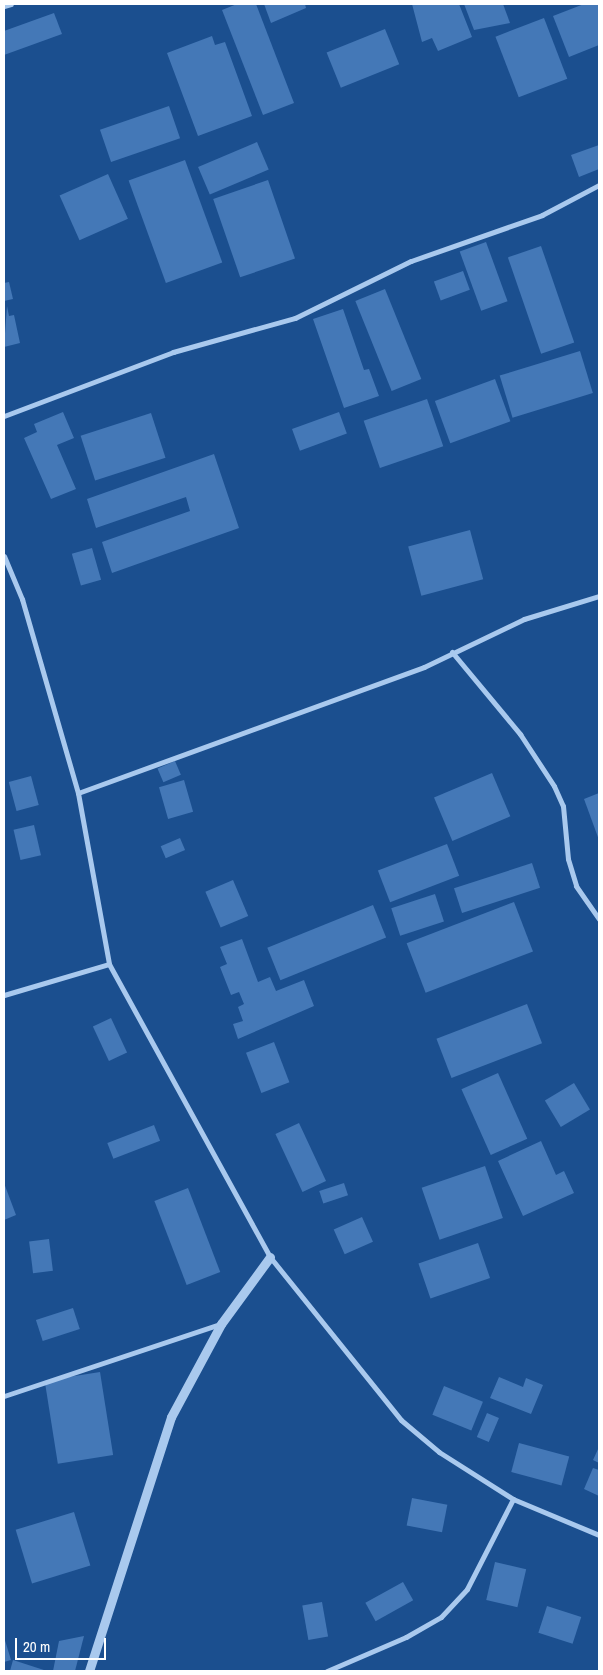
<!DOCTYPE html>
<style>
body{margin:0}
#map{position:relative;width:603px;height:1675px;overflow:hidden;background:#1b4f8f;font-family:"Archivo Narrow",sans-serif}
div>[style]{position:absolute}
.building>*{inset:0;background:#4478b7;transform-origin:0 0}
.minor>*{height:5px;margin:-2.5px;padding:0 2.5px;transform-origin:2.5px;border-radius:2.5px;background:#a9c9ee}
.tertiary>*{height:9px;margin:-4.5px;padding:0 4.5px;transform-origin:4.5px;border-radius:4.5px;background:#a9c9ee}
span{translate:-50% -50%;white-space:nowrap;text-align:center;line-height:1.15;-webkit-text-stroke:5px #1b4f8f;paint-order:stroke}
.frame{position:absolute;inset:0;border:5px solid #fff;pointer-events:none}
.scale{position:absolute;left:15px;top:1638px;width:91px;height:22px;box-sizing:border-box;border:2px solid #fff;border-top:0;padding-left:6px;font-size:15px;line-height:18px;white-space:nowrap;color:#fff;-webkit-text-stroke:4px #1b4f8f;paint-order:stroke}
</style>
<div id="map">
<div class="building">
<div style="clip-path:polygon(237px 4px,256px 4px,294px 103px,263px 115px,222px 10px)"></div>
<div style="clip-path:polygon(264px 4px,305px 4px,306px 8px,271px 23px)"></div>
<div style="clip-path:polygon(412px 4px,459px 4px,472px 37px,438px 51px,432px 38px,422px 42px)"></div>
<div style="clip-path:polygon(464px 4px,503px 4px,510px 23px,474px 30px)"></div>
<div style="clip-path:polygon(584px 4px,599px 4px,599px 45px,569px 57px,553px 16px)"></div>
<div style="clip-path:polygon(54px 13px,62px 34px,4px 55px,4px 31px)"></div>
<div style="left:544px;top:18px;width:65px;height:52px;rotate:69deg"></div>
<div style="left:385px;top:29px;width:38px;height:63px;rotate:68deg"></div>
<div style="clip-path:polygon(212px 36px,215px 45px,225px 42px,252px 116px,198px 136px,167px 53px)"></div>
<div style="left:169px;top:106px;width:34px;height:73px;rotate:71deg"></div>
<div style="left:257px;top:142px;width:30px;height:64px;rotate:67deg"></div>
<div style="clip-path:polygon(599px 145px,599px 169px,579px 177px,571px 155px)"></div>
<div style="left:185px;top:160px;width:109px;height:60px;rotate:70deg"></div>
<div style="left:108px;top:174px;width:49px;height:53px;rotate:66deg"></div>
<div style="left:268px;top:180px;width:83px;height:58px;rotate:71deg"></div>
<div style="left:486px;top:242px;width:63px;height:28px;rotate:70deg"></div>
<div style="left:541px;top:246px;width:102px;height:35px;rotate:71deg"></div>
<div style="left:463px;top:271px;width:20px;height:31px;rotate:70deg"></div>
<div style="clip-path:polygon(9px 282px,13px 299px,4px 301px,4px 283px)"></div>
<div style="left:385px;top:289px;width:97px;height:32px;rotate:68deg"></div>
<div style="clip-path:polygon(7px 306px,9px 316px,14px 315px,20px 343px,4px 347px)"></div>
<div style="clip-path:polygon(343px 309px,364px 370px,369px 369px,379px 396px,344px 408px,313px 319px)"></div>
<div style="left:580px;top:351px;width:44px;height:84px;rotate:73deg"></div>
<div style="left:495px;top:379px;width:45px;height:64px;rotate:70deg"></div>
<div style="left:427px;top:399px;width:50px;height:67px;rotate:71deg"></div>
<div style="clip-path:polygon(63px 412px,74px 438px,57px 445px,76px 489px,51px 499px,24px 438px,37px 432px,34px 424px)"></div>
<div style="left:339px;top:412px;width:23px;height:50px;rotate:70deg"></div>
<div style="left:151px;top:413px;width:47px;height:74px;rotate:72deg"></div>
<div style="clip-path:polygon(214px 454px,239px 528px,112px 573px,102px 542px,190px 511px,186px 497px,96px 528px,87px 499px)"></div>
<div style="left:470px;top:530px;width:51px;height:64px;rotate:75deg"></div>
<div style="left:92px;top:548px;width:33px;height:21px;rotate:74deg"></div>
<div style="left:175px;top:761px;width:15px;height:19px;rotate:67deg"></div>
<div style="left:492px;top:773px;width:47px;height:63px;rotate:67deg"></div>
<div style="left:31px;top:776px;width:30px;height:23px;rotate:75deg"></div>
<div style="left:184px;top:780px;width:33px;height:26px;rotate:74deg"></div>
<div style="clip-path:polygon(599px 793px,599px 840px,584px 799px)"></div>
<div style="left:34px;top:825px;width:31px;height:21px;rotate:77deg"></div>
<div style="left:180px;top:838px;width:13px;height:21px;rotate:67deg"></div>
<div style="left:447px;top:844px;width:34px;height:74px;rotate:69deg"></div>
<div style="left:532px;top:863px;width:26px;height:82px;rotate:72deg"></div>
<div style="left:233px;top:880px;width:39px;height:30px;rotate:67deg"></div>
<div style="left:435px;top:894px;width:29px;height:46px;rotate:72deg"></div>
<div style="left:514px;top:902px;width:53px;height:115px;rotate:69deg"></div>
<div style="left:373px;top:905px;width:35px;height:114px;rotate:68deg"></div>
<div style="clip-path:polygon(242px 939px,258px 982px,270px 977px,276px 991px,304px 980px,314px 1006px,238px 1039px,233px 1024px,243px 1021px,238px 1007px,244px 1004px,239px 992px,231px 995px,220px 967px,227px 964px,220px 947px)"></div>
<div style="left:527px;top:1004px;width:42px;height:97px;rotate:69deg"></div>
<div style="left:111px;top:1018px;width:38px;height:20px;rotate:65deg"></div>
<div style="left:274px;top:1042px;width:43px;height:30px;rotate:69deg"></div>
<div style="left:498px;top:1073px;width:72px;height:40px;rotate:66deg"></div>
<div style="left:574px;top:1083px;width:31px;height:34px;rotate:59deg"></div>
<div style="left:299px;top:1123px;width:64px;height:26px;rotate:65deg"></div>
<div style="left:154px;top:1125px;width:17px;height:50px;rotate:69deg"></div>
<div style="clip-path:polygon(541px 1141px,556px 1175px,564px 1171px,574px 1193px,523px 1216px,498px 1161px)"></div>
<div style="left:485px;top:1166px;width:55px;height:67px;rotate:71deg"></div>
<div style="clip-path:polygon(4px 1183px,16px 1215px,4px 1220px)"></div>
<div style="left:344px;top:1183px;width:13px;height:26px;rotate:72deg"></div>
<div style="left:188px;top:1188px;width:90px;height:36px;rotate:69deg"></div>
<div style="left:362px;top:1217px;width:27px;height:31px;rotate:66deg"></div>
<div style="left:49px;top:1239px;width:32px;height:20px;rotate:83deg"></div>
<div style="left:478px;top:1243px;width:37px;height:63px;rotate:71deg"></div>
<div style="left:73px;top:1308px;width:22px;height:39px;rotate:72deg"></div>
<div style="left:100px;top:1372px;width:84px;height:56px;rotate:81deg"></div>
<div style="clip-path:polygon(499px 1377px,523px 1387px,526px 1378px,543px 1385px,531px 1414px,490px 1398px)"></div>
<div style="left:444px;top:1386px;width:42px;height:31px;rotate:22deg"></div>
<div style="left:487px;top:1413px;width:13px;height:26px;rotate:23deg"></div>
<div style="left:519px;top:1443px;width:52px;height:30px;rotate:15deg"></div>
<div style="clip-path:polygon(599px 1447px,599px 1463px,593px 1460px)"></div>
<div style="clip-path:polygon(593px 1468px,599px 1470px,599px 1496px,584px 1489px)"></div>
<div style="left:412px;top:1498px;width:36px;height:28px;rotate:11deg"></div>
<div style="left:74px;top:1512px;width:56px;height:61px;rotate:73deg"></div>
<div style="left:495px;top:1562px;width:32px;height:39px;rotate:13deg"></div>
<div style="left:403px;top:1582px;width:21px;height:43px;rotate:61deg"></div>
<div style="left:322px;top:1602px;width:35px;height:20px;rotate:80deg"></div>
<div style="left:547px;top:1606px;width:36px;height:28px;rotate:18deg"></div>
<div style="clip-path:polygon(84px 1636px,75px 1671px,53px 1671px,59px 1641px)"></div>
<div style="clip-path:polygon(4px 1637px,11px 1660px,4px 1662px)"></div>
<div style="clip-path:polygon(13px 1660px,47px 1671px,10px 1671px)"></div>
</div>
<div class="minor">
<div style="left:4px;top:6px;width:7px;rotate:-16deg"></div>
<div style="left:4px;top:416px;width:181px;rotate:-20.7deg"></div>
<div style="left:173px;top:352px;width:127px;rotate:-15.6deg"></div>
<div style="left:295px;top:318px;width:129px;rotate:-26.2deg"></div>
<div style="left:411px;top:261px;width:139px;rotate:-19.3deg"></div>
<div style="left:542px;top:215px;width:64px;rotate:-27.8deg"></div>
<div style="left:4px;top:556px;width:47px;rotate:67.3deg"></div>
<div style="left:22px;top:599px;width:202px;rotate:73.9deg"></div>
<div style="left:78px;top:793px;width:174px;rotate:79.7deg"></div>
<div style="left:109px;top:964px;width:334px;rotate:61.2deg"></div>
<div style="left:270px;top:1257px;width:209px;rotate:51.2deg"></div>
<div style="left:401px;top:1420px;width:50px;rotate:40.1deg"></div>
<div style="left:439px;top:1452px;width:88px;rotate:32.4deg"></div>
<div style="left:513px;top:1499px;width:93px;rotate:22.7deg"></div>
<div style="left:452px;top:652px;width:107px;rotate:50.3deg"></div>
<div style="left:520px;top:734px;width:62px;rotate:56.8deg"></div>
<div style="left:554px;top:786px;width:22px;rotate:66deg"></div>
<div style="left:563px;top:806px;width:53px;rotate:84.6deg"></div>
<div style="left:568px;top:859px;width:28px;rotate:73deg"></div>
<div style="left:576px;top:886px;width:40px;rotate:55.1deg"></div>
<div style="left:78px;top:793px;width:368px;rotate:-20deg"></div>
<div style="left:424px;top:667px;width:111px;rotate:-25.6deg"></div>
<div style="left:524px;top:619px;width:78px;rotate:-17deg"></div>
<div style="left:4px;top:995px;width:109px;rotate:-16.4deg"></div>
<div style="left:4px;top:1396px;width:229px;rotate:-18.4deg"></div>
<div style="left:327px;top:1671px;width:86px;rotate:-23.3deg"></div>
<div style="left:406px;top:1637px;width:40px;rotate:-29.7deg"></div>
<div style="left:441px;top:1617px;width:38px;rotate:-47deg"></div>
<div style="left:467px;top:1589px;width:101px;rotate:-62.9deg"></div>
</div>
<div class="tertiary">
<div style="left:89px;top:1671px;width:267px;rotate:-72.1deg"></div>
<div style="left:171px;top:1417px;width:106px;rotate:-61.7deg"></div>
<div style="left:221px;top:1324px;width:83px;rotate:-53.8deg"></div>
</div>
<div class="frame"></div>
<div class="scale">20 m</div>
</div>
